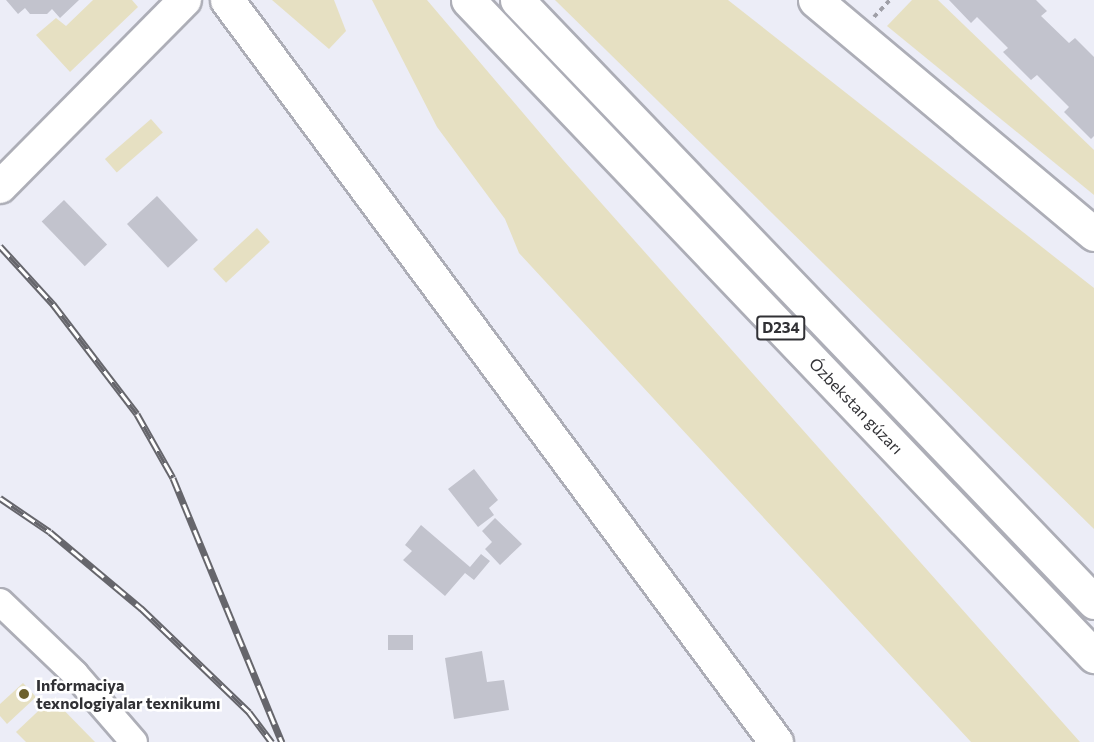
<!DOCTYPE html>
<meta charset="utf-8">
<style>
body{margin:0}
#map{position:relative;width:1094px;height:742px;overflow:hidden;background:#ecedf7;font-family:Commissioner,sans-serif}
div>[style]{position:absolute}
.green>*{inset:0;background:#e6e0c2;transform-origin:0 0}
.building>*{inset:0;background:#c2c3cd;transform-origin:0 0}
.path>*{height:4px;margin-top:-2px;transform-origin:0;background:repeating-linear-gradient(90deg,#9f9fa7 0 4.5px,transparent 0 9px)}
.roads{filter:drop-shadow(2px 0 #adaeb7) drop-shadow(-2px 0 #adaeb7) drop-shadow(0 2px #adaeb7) drop-shadow(0 -2px #adaeb7)}
.minor>*{height:26px;margin:-13px;padding:0 13px;transform-origin:13px;border-radius:13px;background:#fff}
.tertiary>*{height:32px;margin:-16px;padding:0 16px;transform-origin:16px;border-radius:16px;background:#fff}
.secondary>*{height:33px;margin:-16.5px;padding:0 16.5px;transform-origin:16.5px;border-radius:16.5px;background:#fff}
.primary>*{height:33px;margin:-16.5px;padding:0 16.5px;transform-origin:16.5px;border-radius:16.5px;background:#fff}
.rail>*{height:7px;margin-top:-3.5px;transform-origin:0;background:repeating-linear-gradient(90deg,#fff 0 14px,#66666c 0 28px);box-sizing:border-box;border-block:2px solid #66666c}
.dots>*{width:16px;height:16px;translate:-50% -50%;box-sizing:border-box;border:3px solid #fff;border-radius:50%}
span{translate:-50% -50%;white-space:nowrap;text-align:center;line-height:1.15;-webkit-text-stroke:5px #fff;paint-order:stroke}
.shield-label span{padding:2px 4px;background:#fff;border:2px solid;border-radius:4px;-webkit-text-stroke-width:0}
.shield-label{font-size:15px;color:#313135;font-weight:700}
.street-label{font-size:16px;color:#313135}
.poi-label{font-size:16px;color:#313135;font-weight:700}
.left{translate:0 -50%;text-align:left}
</style>
<div id="map">
<div class="green">
<div style="clip-path:polygon(93px 0,132px 0,138px 7px,70px 72px,36px 35px,56px 18px,66px 26px)"></div>
<div style="clip-path:polygon(272px 0,334px 0,346px 31px,329px 49px)"></div>
<div style="clip-path:polygon(372px 0,427px 0,563px 160px,1080px 742px,971px 742px,519px 253px,505px 219px,437px 127px)"></div>
<div style="clip-path:polygon(555px 0,728px 0,1094px 288px,1094px 529px)"></div>
<div style="clip-path:polygon(912px 0,938px 0,1094px 150px,1094px 195px,887px 26px)"></div>
<div style="left:151px;top:119px;width:18px;height:61px;rotate:49deg"></div>
<div style="left:257px;top:228px;width:19px;height:60px;rotate:47deg"></div>
<div style="clip-path:polygon(23px 683px,36px 697px,7px 724px,0 716px,0 704px)"></div>
<div style="clip-path:polygon(52px 698px,95px 742px,26px 742px,16px 732px)"></div>
</div>
<div class="building">
<div style="clip-path:polygon(6px 0,79px 0,60px 18px,52px 9px,47px 14px,30px 14px,25px 8px,18px 14px)"></div>
<div style="clip-path:polygon(949px 0,1036px 0,1047px 11px,1041px 16px,1069px 43px,1075px 38px,1094px 57px,1094px 136px,1091px 139px,1064px 112px,1069px 107px,1037px 75px,1031px 80px,1003px 52px,1008px 48px,977px 17px,971px 23px)"></div>
<div style="left:157px;top:196px;width:60px;height:41px;rotate:47deg"></div>
<div style="left:64px;top:200px;width:62px;height:31px;rotate:46deg"></div>
<div style="clip-path:polygon(474px 469px,498px 500px,489px 508px,494px 515px,478px 527px,448px 489px)"></div>
<div style="clip-path:polygon(495px 518px,522px 544px,500px 565px,485px 549px,492px 542px,482px 531px)"></div>
<div style="clip-path:polygon(421px 525px,470px 567px,481px 554px,490px 561px,474px 580px,465px 573px,445px 596px,403px 560px,412px 551px,405px 545px)"></div>
<div style="left:388px;top:635px;width:25px;height:15px"></div>
<div style="clip-path:polygon(482px 651px,487px 682px,504px 680px,509px 710px,454px 719px,445px 658px)"></div>
</div>
<div class="path">
<div style="left:874px;top:17px;width:23px;rotate:-47deg"></div>
</div>
<div class="roads">
<div class="minor">
<div style="left:0;top:602px;width:104px;rotate:43.8deg"></div>
<div style="left:75px;top:674px;width:90px;rotate:49.1deg"></div>
</div>
<div class="tertiary">
<div style="left:0;top:187px;width:263px;rotate:-45.3deg"></div>
</div>
<div class="secondary">
<div style="left:227px;top:0;width:923px;rotate:53.5deg"></div>
<div style="left:815px;top:0;width:364px;rotate:40deg"></div>
</div>
<div class="primary">
<div style="left:468px;top:0;width:907px;rotate:46.34deg"></div>
<div style="left:517px;top:0;width:834px;rotate:46.21deg"></div>
</div>
</div>
<div class="rail">
<div style="left:0;top:246px;width:79px;rotate:47.6deg"></div>
<div style="left:53px;top:304px;width:138px;rotate:52.6deg"></div>
<div style="left:137px;top:414px;width:73px;rotate:60.6deg"></div>
<div style="left:173px;top:478px;width:286px;rotate:67.6deg"></div>
<div style="left:0;top:498px;width:60px;rotate:34.2deg"></div>
<div style="left:50px;top:532px;width:119px;rotate:39.9deg"></div>
<div style="left:141px;top:608px;width:150px;rotate:43.9deg"></div>
<div style="left:249px;top:712px;width:38px;rotate:53deg"></div>
</div>
<div class="dots">
<div style="left:24px;top:694px;background:#6d612e"></div>
</div>
<div class="shield-label">
<span style="left:781px;top:328px">D234</span>
</div>
<div class="street-label">
<span style="left:856px;top:406px;rotate:46deg">Ózbekstan gúzarı</span>
</div>
<div class="poi-label">
<span class="left" style="left:36px;top:694px">Informaciya<br>texnologiyalar texnikumı</span>
</div>
</div>
